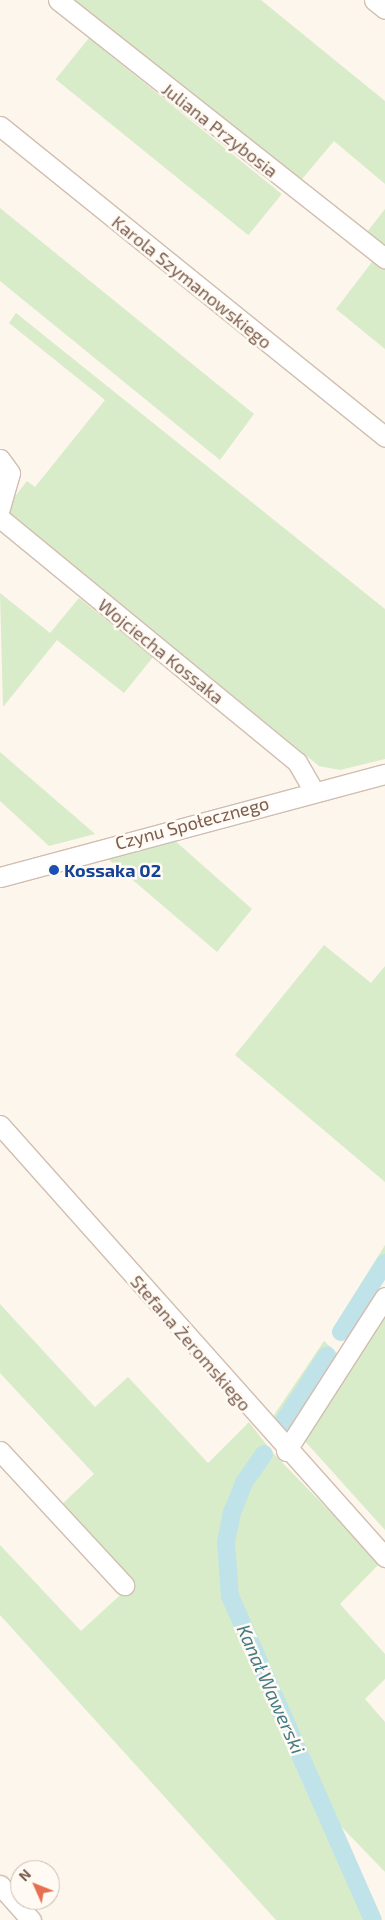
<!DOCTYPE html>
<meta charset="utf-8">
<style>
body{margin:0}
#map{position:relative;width:385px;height:1920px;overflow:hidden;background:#fdf6ec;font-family:"Exo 2",sans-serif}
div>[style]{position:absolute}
.green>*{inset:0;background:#d8ecc9;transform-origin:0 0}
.canal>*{height:18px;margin:-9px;padding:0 9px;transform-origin:9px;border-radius:9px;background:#bfe3e8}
.roads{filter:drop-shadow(1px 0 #d1beb0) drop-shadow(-1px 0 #d1beb0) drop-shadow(0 1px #d1beb0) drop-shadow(0 -1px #d1beb0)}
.minor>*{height:19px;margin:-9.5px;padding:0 9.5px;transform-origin:9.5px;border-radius:9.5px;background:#fff}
.dots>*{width:14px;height:14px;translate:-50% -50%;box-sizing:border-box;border:2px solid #fffaf3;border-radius:50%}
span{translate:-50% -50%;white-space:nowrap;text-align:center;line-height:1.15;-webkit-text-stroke:5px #fffaf3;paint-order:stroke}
.street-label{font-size:18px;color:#7a5c4d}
.transit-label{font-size:18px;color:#164399;font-weight:700}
.left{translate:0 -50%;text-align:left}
.water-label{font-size:19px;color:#437c86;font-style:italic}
.north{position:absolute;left:10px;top:1860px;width:50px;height:50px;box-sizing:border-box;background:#fffaf3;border:1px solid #cabbb1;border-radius:50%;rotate:314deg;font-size:14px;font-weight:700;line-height:20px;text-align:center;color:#7a5c4d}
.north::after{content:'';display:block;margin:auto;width:18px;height:22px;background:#e76f51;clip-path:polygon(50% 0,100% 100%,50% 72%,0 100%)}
</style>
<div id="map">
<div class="green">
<div style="clip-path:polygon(67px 0,261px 0,385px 101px,385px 184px,334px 141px,298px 184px)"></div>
<div style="left:89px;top:38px;width:248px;height:53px;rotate:39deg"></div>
<div style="clip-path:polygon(0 208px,254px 414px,220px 460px,0 281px)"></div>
<div style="clip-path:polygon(385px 209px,385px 246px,367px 232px)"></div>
<div style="clip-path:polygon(375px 258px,385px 266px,385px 349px,336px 309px)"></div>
<div style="clip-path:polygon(16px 313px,385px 609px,385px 759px,340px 770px,319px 766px,5px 509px,27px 481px,35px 487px,105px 400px,9px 323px)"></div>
<div style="clip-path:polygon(0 593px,50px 633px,79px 598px,153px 657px,124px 693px,57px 640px,3px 707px)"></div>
<div style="clip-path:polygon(0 752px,94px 833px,95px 834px,49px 846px,0 801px)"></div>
<div style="clip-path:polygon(173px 839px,252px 909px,217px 952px,107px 858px)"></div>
<div style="clip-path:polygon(324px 945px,371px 983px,385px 966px,385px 1182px,235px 1055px)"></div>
<div style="clip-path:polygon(385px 1245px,385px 1278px,347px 1340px,332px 1330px)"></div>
<div style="clip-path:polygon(0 1304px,95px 1407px,128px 1377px,208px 1463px,249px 1422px,272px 1452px,380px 1563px,340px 1604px,385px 1654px,385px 1679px,365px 1699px,385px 1722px,385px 1872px,332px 1817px,378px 1920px,276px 1920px,0 1615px,0 1545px,81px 1631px,131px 1585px,59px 1507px,94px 1474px,0 1373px)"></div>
<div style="clip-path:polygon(385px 1315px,385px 1530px,302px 1438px,374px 1322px,378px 1326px)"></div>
<div style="clip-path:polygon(324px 1341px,337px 1353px,336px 1357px,289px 1430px,276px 1426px,272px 1418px)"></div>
</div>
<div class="canal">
<div style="left:341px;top:1332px;width:82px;rotate:-57.5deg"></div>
<div style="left:279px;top:1429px;width:88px;rotate:-57deg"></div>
<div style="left:264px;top:1454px;width:35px;rotate:125deg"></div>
<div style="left:244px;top:1483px;width:31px;rotate:112deg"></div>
<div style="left:232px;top:1512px;width:32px;rotate:101deg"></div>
<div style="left:226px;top:1543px;width:53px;rotate:85.7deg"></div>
<div style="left:230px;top:1596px;width:354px;rotate:66.2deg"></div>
</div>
<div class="roads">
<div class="minor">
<div style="left:58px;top:0;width:417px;rotate:38.3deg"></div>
<div style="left:374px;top:0;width:14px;rotate:39deg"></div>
<div style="left:0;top:126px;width:495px;rotate:38.9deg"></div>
<div style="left:0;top:459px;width:17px;rotate:54deg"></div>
<div style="left:10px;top:473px;width:37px;rotate:106deg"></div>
<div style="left:0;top:518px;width:384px;rotate:39.4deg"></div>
<div style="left:297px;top:762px;width:34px;rotate:60deg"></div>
<div style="left:0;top:877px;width:399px;rotate:-15deg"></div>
<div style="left:0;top:1125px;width:579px;rotate:48.29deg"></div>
<div style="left:0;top:1451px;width:183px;rotate:47.2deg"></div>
<div style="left:286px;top:1451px;width:183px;rotate:-57.3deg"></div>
<div style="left:0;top:1885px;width:47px;rotate:48.5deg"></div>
</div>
</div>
<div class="dots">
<div style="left:54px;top:870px;background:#1a4fb4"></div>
</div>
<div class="street-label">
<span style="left:220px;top:130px;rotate:38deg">Juliana Przybosia</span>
<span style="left:192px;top:282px;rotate:39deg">Karola Szymanowskiego</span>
<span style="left:161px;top:651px;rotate:39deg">Wojciecha Kossaka</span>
<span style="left:192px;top:823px;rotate:-15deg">Czynu Społecznego</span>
<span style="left:191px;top:1343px;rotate:49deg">Stefana Żeromskiego</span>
</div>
<div class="transit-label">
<span class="left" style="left:64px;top:870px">Kossaka 02</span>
</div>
<div class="water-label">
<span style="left:271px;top:1689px;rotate:66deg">Kanał Wawerski</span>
</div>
<div class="north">N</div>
</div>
